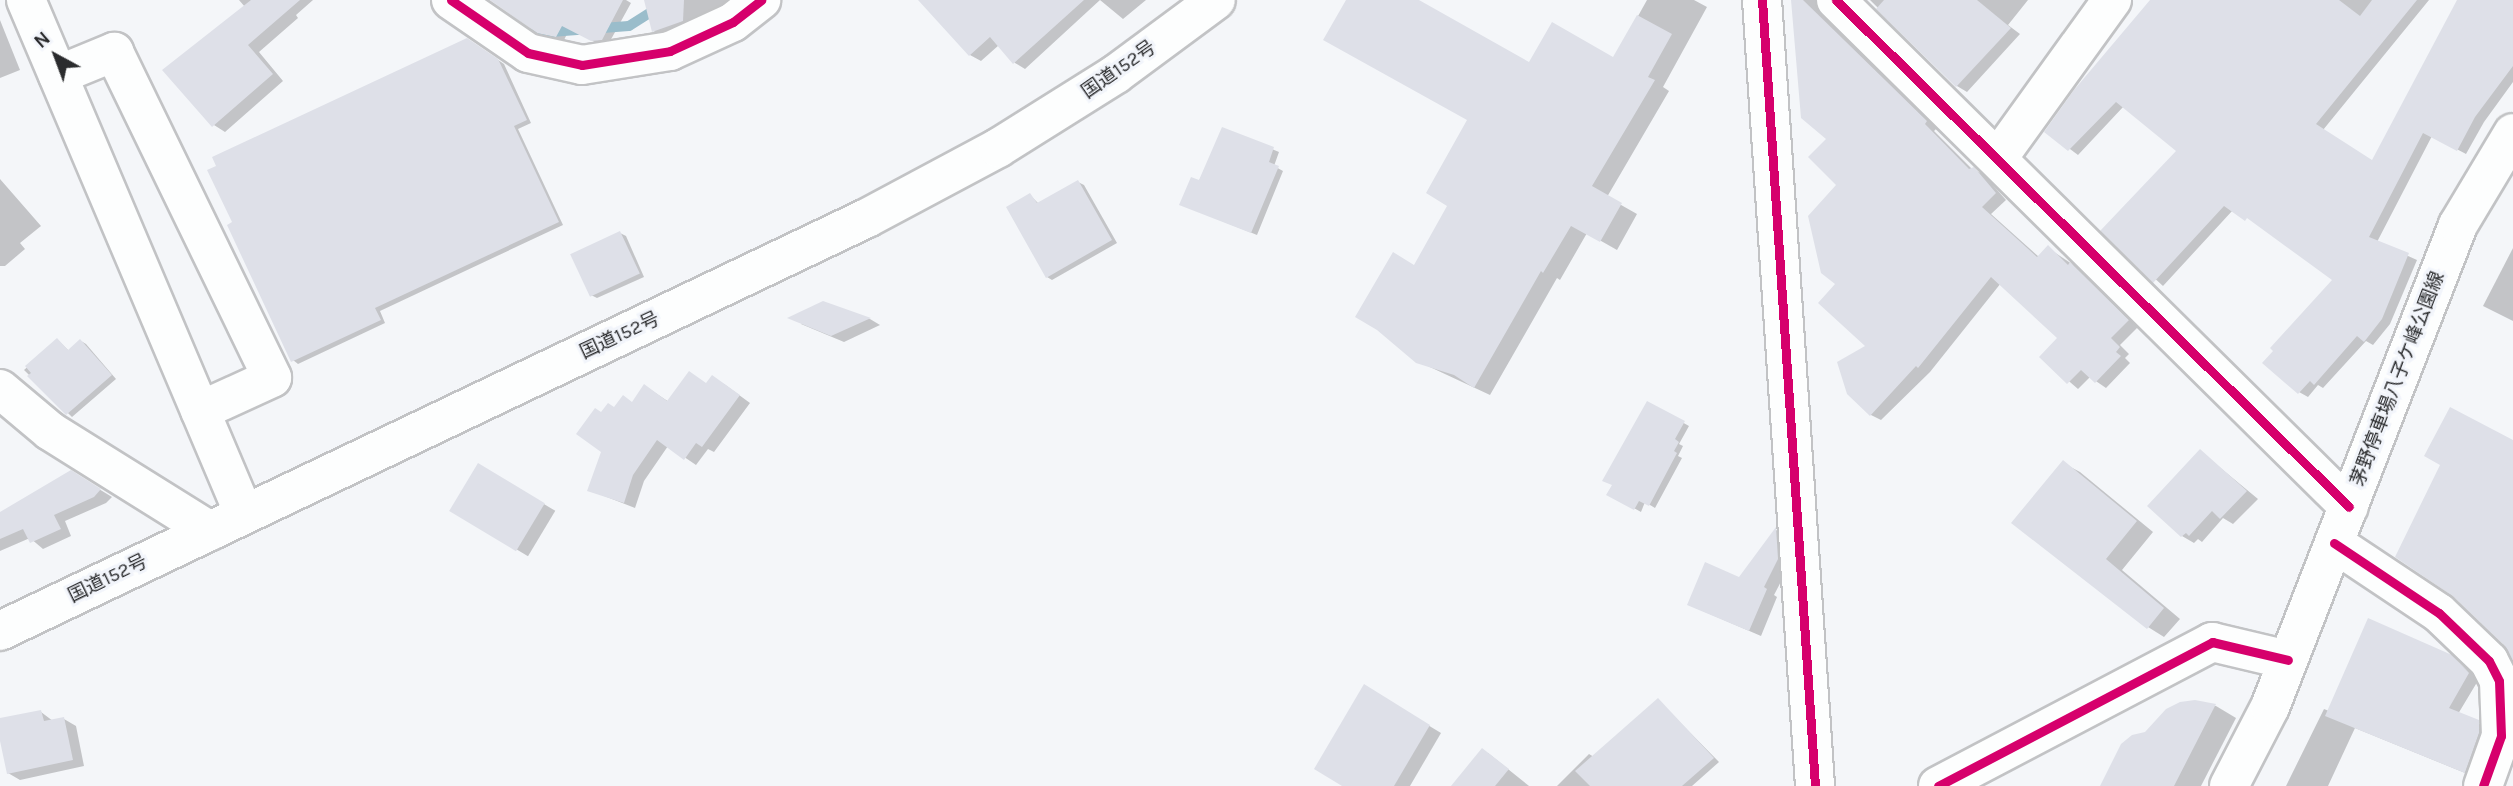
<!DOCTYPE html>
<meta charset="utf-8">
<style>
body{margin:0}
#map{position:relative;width:2513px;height:786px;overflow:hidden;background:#f4f6f9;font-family:Karla,"Noto Sans JP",sans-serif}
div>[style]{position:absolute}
.shadow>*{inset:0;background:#0003;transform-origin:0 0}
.stream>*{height:10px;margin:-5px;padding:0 5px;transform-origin:5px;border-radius:5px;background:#9abdcb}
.building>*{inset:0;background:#dee0e8;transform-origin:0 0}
.roads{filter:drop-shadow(2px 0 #c2c3c5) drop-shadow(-2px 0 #c2c3c5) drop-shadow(0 2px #c2c3c5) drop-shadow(0 -2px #c2c3c5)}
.minor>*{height:38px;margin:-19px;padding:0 19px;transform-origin:19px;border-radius:19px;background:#fdfefe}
.major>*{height:38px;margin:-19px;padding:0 19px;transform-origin:19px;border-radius:19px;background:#fdfefe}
.highway>*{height:38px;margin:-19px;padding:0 19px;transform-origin:19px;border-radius:19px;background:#fdfefe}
.cycleway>*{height:9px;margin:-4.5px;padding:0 4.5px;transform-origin:4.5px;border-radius:4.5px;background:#d6006c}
span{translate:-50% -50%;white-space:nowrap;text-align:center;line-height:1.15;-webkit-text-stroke:6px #f2f5fb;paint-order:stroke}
.street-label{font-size:19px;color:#2b2c2e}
.north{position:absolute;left:21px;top:21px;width:70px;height:70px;-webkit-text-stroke:5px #f2f5fb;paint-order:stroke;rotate:319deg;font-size:19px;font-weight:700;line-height:28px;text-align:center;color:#2b2c2e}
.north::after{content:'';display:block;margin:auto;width:24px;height:32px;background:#2b2c2e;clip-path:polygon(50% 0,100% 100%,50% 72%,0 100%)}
</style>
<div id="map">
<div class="shadow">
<div style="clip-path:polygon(239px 0,313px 0,296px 15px,298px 18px,259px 52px,283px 81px,225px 132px,214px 125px,245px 7px)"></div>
<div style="clip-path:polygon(493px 0,626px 0,631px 3px,609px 43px,600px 45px,570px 28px,564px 40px,546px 36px)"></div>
<div style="clip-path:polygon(646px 0,739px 0,665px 37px,653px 31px)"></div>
<div style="clip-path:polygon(920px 0,1146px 0,1123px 19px,1100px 0,1025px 69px,1015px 63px,999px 45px,981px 61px,970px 55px)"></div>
<div style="clip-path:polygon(1348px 0,1416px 0,1530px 64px,1614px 59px,1647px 0,1694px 0,1707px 7px,1663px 87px,1669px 91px,1607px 197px,1637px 214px,1617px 250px,1587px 233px,1560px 280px,1557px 278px,1490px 395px,1417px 361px,1415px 267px,1449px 205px,1469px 120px)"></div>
<div style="clip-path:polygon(1796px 0,1825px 0,1825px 12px,1831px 23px,1937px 128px,1934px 131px,1972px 169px,1983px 174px,2006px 200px,1991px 214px,2039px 257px,2048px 248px,2081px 270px,2138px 327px,2120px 345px,2129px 354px,2125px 358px,2130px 363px,2106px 388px,2090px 377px,2078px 389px,2041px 357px,2059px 338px,2001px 283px,1930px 372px,1881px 420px,1871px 415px,1868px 346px,1837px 284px,1839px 185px)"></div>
<div style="clip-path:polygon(1870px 0,2028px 0,2008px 25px,2020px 34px,1967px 92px,1957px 86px)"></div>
<div style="clip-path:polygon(2152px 0,2429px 0,2323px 130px,2373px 162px,2459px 0,2513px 0,2513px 82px,2484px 122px,2466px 154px,2432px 136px,2377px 242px,2417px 260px,2390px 324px,2373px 345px,2366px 341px,2323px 388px,2318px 385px,2308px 397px,2299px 392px,2335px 279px,2256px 222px,2233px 210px,2163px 286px,2103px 231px,2178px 151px,2124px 106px,2078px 155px,2046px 131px)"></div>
<div style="clip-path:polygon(0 20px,20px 70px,0 78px)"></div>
<div style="clip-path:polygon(473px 43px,504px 64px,531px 123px,518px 129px,563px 225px,380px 311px,385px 323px,298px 364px,293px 360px)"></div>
<div style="clip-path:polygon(1223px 129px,1279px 152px,1274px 166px,1283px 171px,1257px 235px,1187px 207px)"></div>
<div style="clip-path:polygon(0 179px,41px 226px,20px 243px,25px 249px,5px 266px,0 266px)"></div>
<div style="clip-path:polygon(1078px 182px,1084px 185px,1117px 243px,1052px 280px,1047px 277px,1030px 195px,1039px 204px)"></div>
<div style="clip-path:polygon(620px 233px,626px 236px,644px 277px,597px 298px,591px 295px)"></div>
<div style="clip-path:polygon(2513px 248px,2513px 321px,2483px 306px)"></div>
<div style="clip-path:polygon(823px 303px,870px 319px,880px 325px,844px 342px,801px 324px)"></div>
<div style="clip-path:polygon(58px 340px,69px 351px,81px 341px,86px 344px,116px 379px,72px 417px,24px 370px)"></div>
<div style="clip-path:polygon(724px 384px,750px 403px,714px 452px,708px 449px,696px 465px,668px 446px,644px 481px,635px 508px,589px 490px,603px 451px,602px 413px,633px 403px,645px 386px,669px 402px)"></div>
<div style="clip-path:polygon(1648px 403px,1689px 426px,1679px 444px,1683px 446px,1678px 456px,1682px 458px,1655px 508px,1645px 502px,1641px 512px,1614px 497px)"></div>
<div style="clip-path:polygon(2200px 451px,2258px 499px,2233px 524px,2223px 518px,2202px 542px,2198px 539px,2194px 543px,2182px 536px)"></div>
<div style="clip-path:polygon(2063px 463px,2080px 472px,2153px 532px,2122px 570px,2180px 619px,2164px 637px,2148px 627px,2014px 522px)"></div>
<div style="left:479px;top:465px;width:89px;height:53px;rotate:31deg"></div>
<div style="clip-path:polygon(71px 472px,112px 497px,106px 503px,65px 521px,71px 536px,43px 549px,30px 538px,0 551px,0 514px)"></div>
<div style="clip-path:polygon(1776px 530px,1787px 536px,1789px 566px,1774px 595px,1777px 597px,1761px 636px,1689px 605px,1740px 579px)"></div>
<div style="clip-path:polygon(2451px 657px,2479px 679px,2458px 714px,2488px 728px,2475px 777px,2355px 728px,2328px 786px,2286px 786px,2324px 709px,2329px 711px)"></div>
<div style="clip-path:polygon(1365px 687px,1441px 733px,1410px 786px,1346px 786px)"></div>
<div style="clip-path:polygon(1658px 700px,1719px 762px,1692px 786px,1557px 786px,1589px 754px,1594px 757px)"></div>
<div style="clip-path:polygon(2195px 702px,2216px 706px,2236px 718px,2201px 786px,2102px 786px,2146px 734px)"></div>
<div style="clip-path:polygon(41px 712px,53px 721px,64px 719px,76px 726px,84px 766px,20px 780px,8px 773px,0 720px)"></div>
<div style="clip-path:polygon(1488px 753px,1529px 786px,1481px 786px)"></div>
</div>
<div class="stream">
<div style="left:525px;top:34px;width:104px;rotate:-4.4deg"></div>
<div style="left:629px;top:26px;width:49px;rotate:-32.4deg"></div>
</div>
<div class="building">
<div style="clip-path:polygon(251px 0,300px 0,248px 45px,273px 74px,212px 127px,162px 70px)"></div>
<div style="clip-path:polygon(490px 0,623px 0,602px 40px,591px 41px,562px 26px,556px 37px,537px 33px)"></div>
<div style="clip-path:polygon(644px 0,684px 0,683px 21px,652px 32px)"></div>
<div style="clip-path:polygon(918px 0,1084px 0,1013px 64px,990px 37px,969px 56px)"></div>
<div style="clip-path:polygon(1346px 0,1419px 0,1529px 62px,1552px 22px,1613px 57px,1637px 15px,1672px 34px,1648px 77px,1655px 80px,1592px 186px,1622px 203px,1600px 242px,1571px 226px,1543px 273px,1541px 271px,1474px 388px,1454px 375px,1416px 363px,1377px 330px,1355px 317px,1393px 252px,1414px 265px,1447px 206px,1426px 193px,1467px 120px,1323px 40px)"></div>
<div style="clip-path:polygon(1791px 0,1803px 0,1927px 121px,1925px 124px,1969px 169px,1974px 167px,1996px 193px,1982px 207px,2037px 257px,2048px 245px,2068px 265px,2070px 262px,2129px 320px,2111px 338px,2120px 347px,2116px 352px,2121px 356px,2095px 383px,2081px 370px,2067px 384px,2039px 357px,2057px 338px,1991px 277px,1918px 368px,1916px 366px,1870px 416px,1847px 394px,1837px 362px,1865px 346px,1818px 303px,1835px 284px,1821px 273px,1808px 216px,1836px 185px,1808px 157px,1826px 139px,1801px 118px)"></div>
<div style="clip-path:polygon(1884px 0,1977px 0,2011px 28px,1956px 87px,1876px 9px)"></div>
<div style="clip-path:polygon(2150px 0,2339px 0,2360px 16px,2372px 0,2417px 0,2316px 124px,2372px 160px,2457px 0,2513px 0,2513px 66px,2475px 117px,2457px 151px,2423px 133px,2369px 237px,2409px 253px,2382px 319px,2364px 342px,2357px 336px,2314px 385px,2310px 381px,2298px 394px,2262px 363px,2273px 351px,2270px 348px,2332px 280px,2247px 218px,2245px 221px,2224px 206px,2153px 283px,2100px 231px,2176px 151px,2116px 102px,2068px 151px,2044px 132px,2074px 90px)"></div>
<div style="clip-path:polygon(467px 38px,498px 59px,527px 120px,514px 126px,559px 222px,375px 308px,381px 320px,291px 362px,227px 225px,232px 222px,207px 170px,216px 166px,212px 157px)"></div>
<div style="clip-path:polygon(1222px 127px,1274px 147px,1269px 162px,1279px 166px,1251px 233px,1179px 205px,1191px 177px,1199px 180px)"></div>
<div style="clip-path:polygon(1078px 180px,1112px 240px,1046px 278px,1006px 207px,1030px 193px,1037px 203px)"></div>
<div style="left:620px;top:231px;width:47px;height:55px;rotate:65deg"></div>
<div style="clip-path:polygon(823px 301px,871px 318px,831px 336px,787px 318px)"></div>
<div style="clip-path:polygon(57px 338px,68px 350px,80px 339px,112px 375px,66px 415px,27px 376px,31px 373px,25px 366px)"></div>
<div style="clip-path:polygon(689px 371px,706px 383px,712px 375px,740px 395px,702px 447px,696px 443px,684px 460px,657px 440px,633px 475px,624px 503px,587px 491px,601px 452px,576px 434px,595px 408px,601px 412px,608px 403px,614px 407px,623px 395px,632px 402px,644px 384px,667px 401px)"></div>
<div style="clip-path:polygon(1647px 401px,1685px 421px,1675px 439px,1679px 442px,1674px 451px,1677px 453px,1649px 506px,1639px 501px,1634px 510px,1606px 495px,1612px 485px,1602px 481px)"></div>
<div style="clip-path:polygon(2450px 407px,2513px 440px,2513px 660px,2504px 645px,2454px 597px,2395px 557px,2440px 465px,2424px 456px)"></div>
<div style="clip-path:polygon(2200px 449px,2247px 491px,2220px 519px,2212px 511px,2189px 536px,2186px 533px,2181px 537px,2147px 506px)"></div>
<div style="clip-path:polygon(2063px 460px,2137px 521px,2106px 559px,2164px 608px,2147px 629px,2011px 523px)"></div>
<div style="left:478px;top:463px;width:78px;height:56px;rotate:31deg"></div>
<div style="clip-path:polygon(71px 470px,101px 489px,94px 497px,54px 515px,61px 529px,30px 543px,23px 529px,0 539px,0 512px)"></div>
<div style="clip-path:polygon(1776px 527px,1778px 559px,1764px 587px,1767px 589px,1749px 631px,1687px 605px,1705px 562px,1739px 577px)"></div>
<div style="clip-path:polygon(2368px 618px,2452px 655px,2469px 673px,2449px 708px,2479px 720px,2479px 733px,2465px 773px,2325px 716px)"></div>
<div style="clip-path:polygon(1364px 684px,1430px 725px,1394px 786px,1342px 786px,1314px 769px)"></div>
<div style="clip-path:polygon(1658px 698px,1714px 758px,1682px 786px,1590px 786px,1575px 771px)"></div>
<div style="clip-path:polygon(2195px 700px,2216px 704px,2174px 786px,2100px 786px,2121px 744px,2132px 735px,2145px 732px,2166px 709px,2180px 702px)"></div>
<div style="clip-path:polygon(41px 710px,44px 721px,64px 717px,73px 760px,7px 774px,0 741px,0 718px)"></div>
<div style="clip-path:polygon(1482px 748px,1509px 769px,1495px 786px,1451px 786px)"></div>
</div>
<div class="roads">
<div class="minor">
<div style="left:26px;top:0;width:558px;rotate:67.02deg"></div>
<div style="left:451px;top:0;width:93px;rotate:34.5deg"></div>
<div style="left:528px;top:53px;width:55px;rotate:12.5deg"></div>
<div style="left:582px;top:65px;width:89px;rotate:-9deg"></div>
<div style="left:670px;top:51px;width:69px;rotate:-24.7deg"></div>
<div style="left:733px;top:22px;width:36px;rotate:-38deg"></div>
<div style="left:1762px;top:0;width:788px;rotate:86.14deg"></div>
<div style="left:1836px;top:0;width:721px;rotate:44.66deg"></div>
<div style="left:58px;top:75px;width:61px;rotate:-22.3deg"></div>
<div style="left:114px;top:52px;width:362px;rotate:64.1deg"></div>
<div style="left:272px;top:378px;width:79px;rotate:155.4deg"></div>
<div style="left:1998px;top:158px;width:195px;rotate:-54.2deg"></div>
<div style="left:0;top:389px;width:65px;rotate:40deg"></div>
<div style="left:50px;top:431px;width:189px;rotate:32deg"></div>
<div style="left:2334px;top:543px;width:126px;rotate:33.7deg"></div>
<div style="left:2439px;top:613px;width:69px;rotate:43.8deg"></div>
<div style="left:2489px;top:661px;width:22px;rotate:63deg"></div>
<div style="left:2499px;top:681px;width:55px;rotate:87.9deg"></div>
<div style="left:2501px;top:736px;width:53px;rotate:109.8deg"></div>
<div style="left:1938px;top:786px;width:310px;rotate:-27.7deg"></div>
<div style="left:2212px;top:642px;width:78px;rotate:13.3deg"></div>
</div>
<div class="major">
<div style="left:2229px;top:786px;width:89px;rotate:-62.6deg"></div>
<div style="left:2270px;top:707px;width:517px;rotate:-68.69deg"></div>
<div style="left:2458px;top:225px;width:107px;rotate:-59.1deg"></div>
</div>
<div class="highway">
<div style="left:0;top:631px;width:960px;rotate:-25.47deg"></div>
<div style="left:867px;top:218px;width:149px;rotate:-28.1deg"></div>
<div style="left:998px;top:148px;width:139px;rotate:-32.1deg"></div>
<div style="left:1116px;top:74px;width:124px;rotate:-36.5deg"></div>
</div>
</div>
<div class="cycleway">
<div style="left:451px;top:0;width:93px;rotate:34.5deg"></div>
<div style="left:528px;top:53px;width:55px;rotate:12.5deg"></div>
<div style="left:582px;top:65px;width:89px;rotate:-9deg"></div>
<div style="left:670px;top:51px;width:69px;rotate:-24.7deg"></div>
<div style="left:733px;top:22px;width:36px;rotate:-38deg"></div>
<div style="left:1762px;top:0;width:788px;rotate:86.14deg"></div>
<div style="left:1836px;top:0;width:721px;rotate:44.66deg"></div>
<div style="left:2334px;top:543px;width:126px;rotate:33.7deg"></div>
<div style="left:2439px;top:613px;width:69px;rotate:43.8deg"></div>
<div style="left:2489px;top:661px;width:22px;rotate:63deg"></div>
<div style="left:2499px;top:681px;width:55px;rotate:87.9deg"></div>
<div style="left:2501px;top:736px;width:53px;rotate:109.8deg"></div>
<div style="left:1938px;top:786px;width:310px;rotate:-27.7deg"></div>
<div style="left:2212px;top:642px;width:78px;rotate:13.3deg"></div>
</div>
<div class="street-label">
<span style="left:1119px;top:70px;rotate:-35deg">国道152号</span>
<span style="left:620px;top:336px;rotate:-25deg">国道152号</span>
<span style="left:2398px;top:379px;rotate:-69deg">茅野停車場八子ケ峰公園線</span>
<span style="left:108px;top:579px;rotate:-26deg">国道152号</span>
</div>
<div class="north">N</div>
</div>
